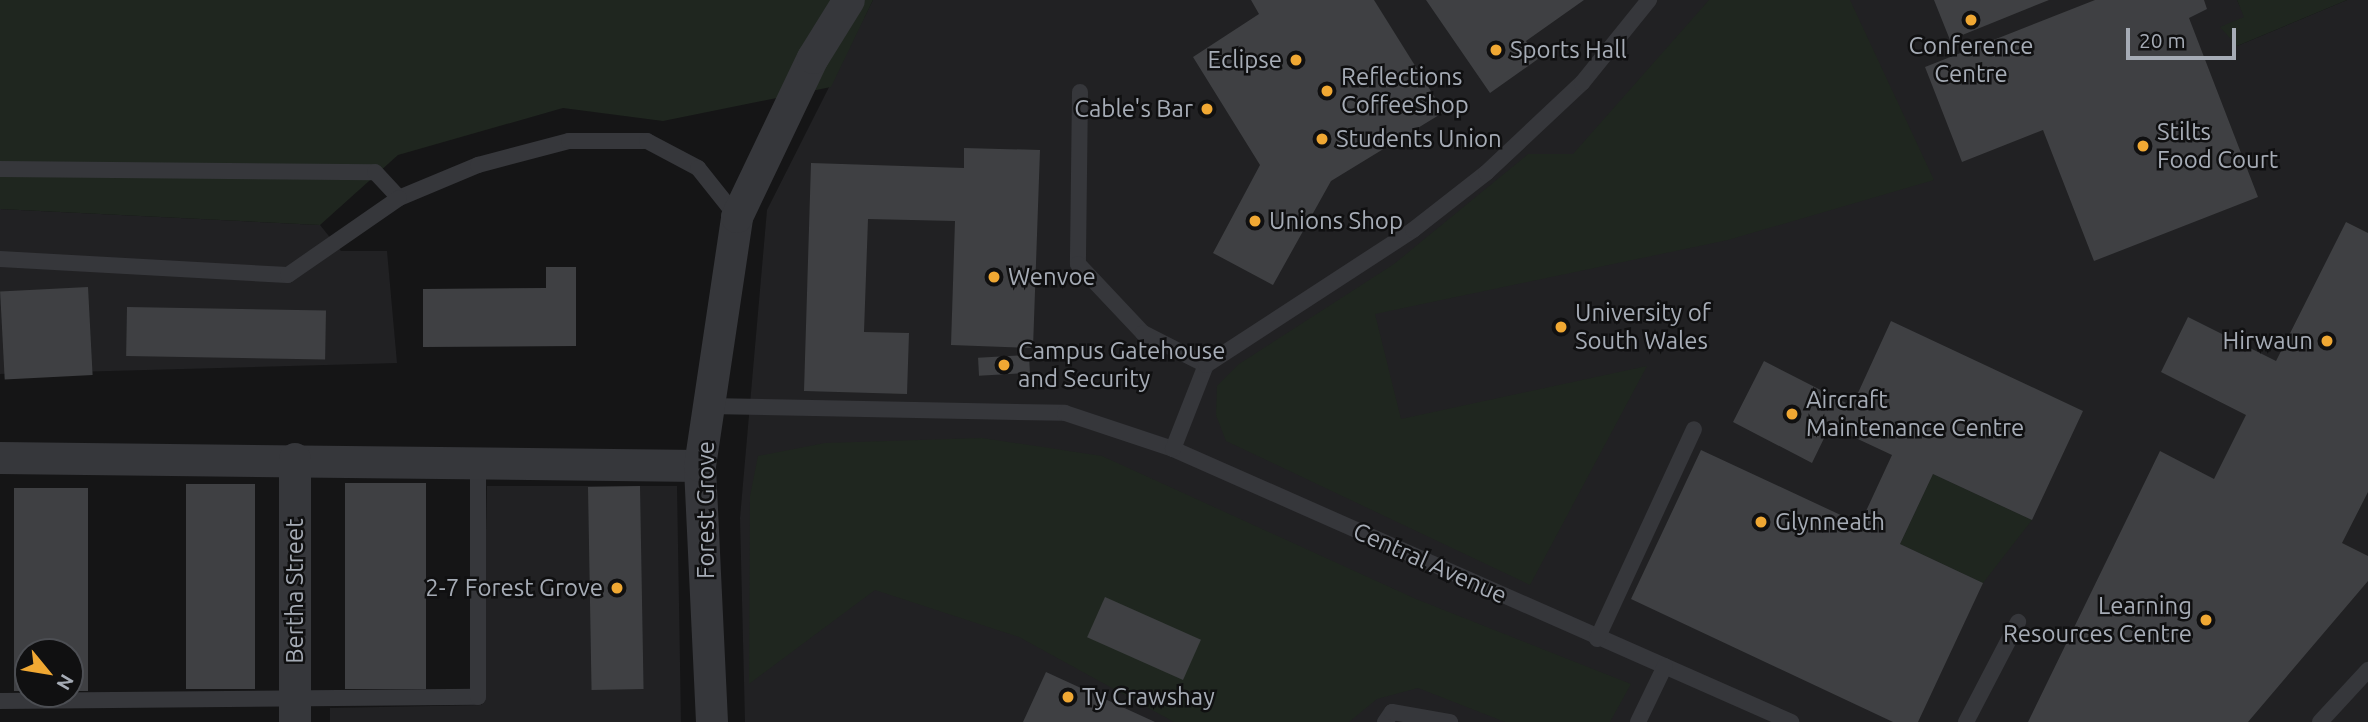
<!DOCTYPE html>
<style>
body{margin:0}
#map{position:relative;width:2368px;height:722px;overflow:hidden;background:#151516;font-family:Ubuntu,sans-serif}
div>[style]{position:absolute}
.built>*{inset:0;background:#212123}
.green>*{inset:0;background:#1f261f}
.building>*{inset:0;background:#3f4043;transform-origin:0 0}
.lane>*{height:16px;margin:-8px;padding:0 8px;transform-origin:8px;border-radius:8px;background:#36373b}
.street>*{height:32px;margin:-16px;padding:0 16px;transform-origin:16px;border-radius:16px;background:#36373b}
.dots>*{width:19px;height:19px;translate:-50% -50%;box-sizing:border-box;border:4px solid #101011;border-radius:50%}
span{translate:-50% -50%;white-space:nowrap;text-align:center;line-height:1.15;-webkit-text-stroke:5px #101011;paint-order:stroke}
.poi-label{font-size:24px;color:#a6acb6}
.left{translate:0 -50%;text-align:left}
.right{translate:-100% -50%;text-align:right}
.street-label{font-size:24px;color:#a6acb6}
.north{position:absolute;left:14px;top:638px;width:70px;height:70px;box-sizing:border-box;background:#101011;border:2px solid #4c4e53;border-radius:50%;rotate:120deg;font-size:19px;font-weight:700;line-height:28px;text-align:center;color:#a6acb6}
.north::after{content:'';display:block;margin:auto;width:24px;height:32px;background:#f0a833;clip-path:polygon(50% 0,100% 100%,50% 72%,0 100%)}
.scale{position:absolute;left:2126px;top:28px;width:110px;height:32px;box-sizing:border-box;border:4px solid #a6acb6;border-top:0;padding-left:9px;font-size:21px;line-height:24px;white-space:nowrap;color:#a6acb6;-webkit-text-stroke:5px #101011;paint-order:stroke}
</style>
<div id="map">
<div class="built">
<div style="clip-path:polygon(873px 0,2237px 0,2245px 17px,2237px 46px,2347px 0,2368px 0,2368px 722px,745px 722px,740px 518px,767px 210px)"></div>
<div style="clip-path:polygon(0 209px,320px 225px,341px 251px,387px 251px,397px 363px,0 374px)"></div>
<div style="clip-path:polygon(487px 486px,677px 486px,681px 722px,330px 722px,330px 708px,482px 705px)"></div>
</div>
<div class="green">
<div style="clip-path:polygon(0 0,873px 0,831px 87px,663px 121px,563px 108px,398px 155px,320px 225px,0 209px)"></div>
<div style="clip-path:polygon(1709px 0,1850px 0,1934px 180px,1728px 240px,1375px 314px,1401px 419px,1647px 366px,1530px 585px,1226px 441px,1216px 415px,1217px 386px,1239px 364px,1394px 264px,1528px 154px,1573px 154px)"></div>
<div style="clip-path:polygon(2237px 0,2347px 0,2237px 46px,2220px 27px,2244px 17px)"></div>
<div style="clip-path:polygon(982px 438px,1102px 456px,1416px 599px,1631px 684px,1610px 722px,1505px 722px,1418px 688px,1377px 699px,1349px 722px,1174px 722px,1019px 637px,875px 590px,749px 684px,750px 496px,758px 456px,825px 443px)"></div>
<div style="clip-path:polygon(1933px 474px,2032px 520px,1983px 583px,1900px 544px)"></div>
</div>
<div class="building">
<div style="clip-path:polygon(1251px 0,1374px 0,1444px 112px,1331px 181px,1273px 285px,1213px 253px,1260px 165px,1193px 57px,1259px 14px)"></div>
<div style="clip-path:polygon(1426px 0,1584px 0,1526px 41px,1538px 59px,1490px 93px)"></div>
<div style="clip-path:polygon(1934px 0,2049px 0,1950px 40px)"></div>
<div style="clip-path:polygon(2095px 0,2204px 0,2207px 9px,2189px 18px,2258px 197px,2094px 261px,2043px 130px,1962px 162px,1925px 67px)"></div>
<div style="clip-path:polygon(964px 148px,1040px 150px,1033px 348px,951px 345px,955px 221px,868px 219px,864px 332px,909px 333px,907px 394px,804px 391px,811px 163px,964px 168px)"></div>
<div style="clip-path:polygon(2346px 222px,2368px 233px,2368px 492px,2342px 543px,2368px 556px,2368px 581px,2248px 722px,2028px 722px,2160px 451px,2214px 479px,2246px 415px,2161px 372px,2188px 317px,2276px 361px)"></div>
<div style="clip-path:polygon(546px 267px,576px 267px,576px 346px,423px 347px,423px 289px,546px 288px)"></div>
<div style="left:88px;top:287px;width:88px;height:88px;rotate:87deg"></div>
<div style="left:127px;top:307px;width:199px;height:49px;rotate:1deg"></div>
<div style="clip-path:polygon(1891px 321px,2083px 411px,2032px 520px,1933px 474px,1900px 544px,1983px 583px,1918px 722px,1893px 722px,1631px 599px,1701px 450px,1860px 524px,1892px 455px,1830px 426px,1812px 463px,1733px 422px,1764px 361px,1852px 406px)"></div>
<div style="left:1029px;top:355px;width:18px;height:51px;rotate:87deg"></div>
<div style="left:345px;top:483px;width:81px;height:206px"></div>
<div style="left:186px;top:484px;width:69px;height:205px"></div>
<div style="left:640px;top:486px;width:203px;height:52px;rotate:89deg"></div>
<div style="clip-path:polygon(14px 488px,88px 488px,88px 691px,70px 691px,70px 652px,28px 652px,28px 691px,14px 691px)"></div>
<div style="left:1105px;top:597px;width:105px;height:44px;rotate:24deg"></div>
<div style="clip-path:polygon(1046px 672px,1155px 722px,1023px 722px)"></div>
</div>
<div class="lane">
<div style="left:1080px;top:92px;width:172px;rotate:90.7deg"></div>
<div style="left:1078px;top:264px;width:95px;rotate:46.7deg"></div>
<div style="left:1143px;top:333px;width:71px;rotate:26.9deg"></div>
<div style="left:0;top:169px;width:375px;rotate:0.5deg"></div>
<div style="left:375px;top:172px;width:35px;rotate:47deg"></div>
<div style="left:399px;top:198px;width:86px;rotate:-22.7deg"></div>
<div style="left:478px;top:165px;width:94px;rotate:-14.8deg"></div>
<div style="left:569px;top:141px;width:78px"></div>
<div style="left:647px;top:141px;width:58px;rotate:27.9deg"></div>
<div style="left:698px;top:168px;width:63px;rotate:51.5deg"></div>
<div style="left:0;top:259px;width:288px;rotate:3.2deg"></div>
<div style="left:288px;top:275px;width:135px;rotate:-34.7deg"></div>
<div style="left:708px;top:406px;width:357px;rotate:1.1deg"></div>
<div style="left:1065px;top:413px;width:114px;rotate:18.4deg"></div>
<div style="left:1173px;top:449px;width:676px;rotate:23.83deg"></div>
<div style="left:1173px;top:449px;width:90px;rotate:-68.6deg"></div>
<div style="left:1206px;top:365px;width:247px;rotate:-33.1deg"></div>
<div style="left:1413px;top:230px;width:93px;rotate:-38deg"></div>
<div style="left:1486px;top:173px;width:132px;rotate:-43.2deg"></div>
<div style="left:1582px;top:83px;width:107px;rotate:-51.1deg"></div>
<div style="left:1597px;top:639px;width:231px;rotate:-65.2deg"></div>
<div style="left:0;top:701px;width:478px;rotate:-0.5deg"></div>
<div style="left:478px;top:697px;width:235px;rotate:-90deg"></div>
<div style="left:1385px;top:722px;width:12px;rotate:-55deg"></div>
<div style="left:1392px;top:712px;width:59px;rotate:9.8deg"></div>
<div style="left:1638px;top:722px;width:62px;rotate:-64.3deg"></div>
<div style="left:1966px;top:722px;width:113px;rotate:-62.5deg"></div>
<div style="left:2320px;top:722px;width:71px;rotate:-47.3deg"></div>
</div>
<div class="street">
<div style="left:0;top:458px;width:700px;rotate:0.65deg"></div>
<div style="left:295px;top:722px;width:263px;rotate:-90deg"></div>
<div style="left:712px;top:722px;width:256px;rotate:-92.7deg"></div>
<div style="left:700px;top:466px;width:252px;rotate:-81.5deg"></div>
<div style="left:737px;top:217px;width:176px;rotate:-64.5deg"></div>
<div style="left:813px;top:58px;width:68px;rotate:-58.2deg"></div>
</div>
<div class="dots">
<div style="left:1971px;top:20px;background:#f0a833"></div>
<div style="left:1496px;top:50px;background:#f0a833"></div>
<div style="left:1296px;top:60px;background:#f0a833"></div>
<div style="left:1327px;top:91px;background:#f0a833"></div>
<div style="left:1207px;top:109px;background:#f0a833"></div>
<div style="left:1322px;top:139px;background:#f0a833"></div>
<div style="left:2143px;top:146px;background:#f0a833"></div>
<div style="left:1255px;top:221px;background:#f0a833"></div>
<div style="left:994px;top:277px;background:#f0a833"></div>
<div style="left:1561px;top:327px;background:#f0a833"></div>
<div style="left:2327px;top:341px;background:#f0a833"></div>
<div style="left:1004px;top:365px;background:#f0a833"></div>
<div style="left:1792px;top:414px;background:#f0a833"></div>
<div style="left:1761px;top:522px;background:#f0a833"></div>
<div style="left:617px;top:588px;background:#f0a833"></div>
<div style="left:2206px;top:620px;background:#f0a833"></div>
<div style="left:1068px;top:697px;background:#f0a833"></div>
</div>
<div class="poi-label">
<span style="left:1971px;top:60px">Conference<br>Centre</span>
<span class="left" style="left:1510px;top:50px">Sports Hall</span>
<span class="right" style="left:1282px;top:60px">Eclipse</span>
<span class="left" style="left:1341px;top:91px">Reflections<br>CoffeeShop</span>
<span class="right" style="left:1193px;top:109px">Cable's Bar</span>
<span class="left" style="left:2157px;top:146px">Stilts<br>Food Court</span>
<span class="left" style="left:1336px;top:139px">Students Union</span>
<span class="left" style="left:1269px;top:221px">Unions Shop</span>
<span class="left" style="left:1008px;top:277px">Wenvoe</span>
<span class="left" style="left:1575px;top:327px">University of<br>South Wales</span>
<span class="right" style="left:2313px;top:341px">Hirwaun</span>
<span class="left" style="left:1018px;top:365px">Campus Gatehouse<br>and Security</span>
<span class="left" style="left:1806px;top:414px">Aircraft<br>Maintenance Centre</span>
<span class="left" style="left:1775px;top:522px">Glynneath</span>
<span class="right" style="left:603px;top:588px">2-7 Forest Grove</span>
<span class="right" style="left:2192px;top:620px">Learning<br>Resources Centre</span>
<span class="left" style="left:1082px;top:697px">Ty Crawshay</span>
</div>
<div class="street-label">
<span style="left:706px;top:510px;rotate:-90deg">Forest Grove</span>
<span style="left:1430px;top:563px;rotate:24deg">Central Avenue</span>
<span style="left:295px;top:591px;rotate:-90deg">Bertha Street</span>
</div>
<div class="north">N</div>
<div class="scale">20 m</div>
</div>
